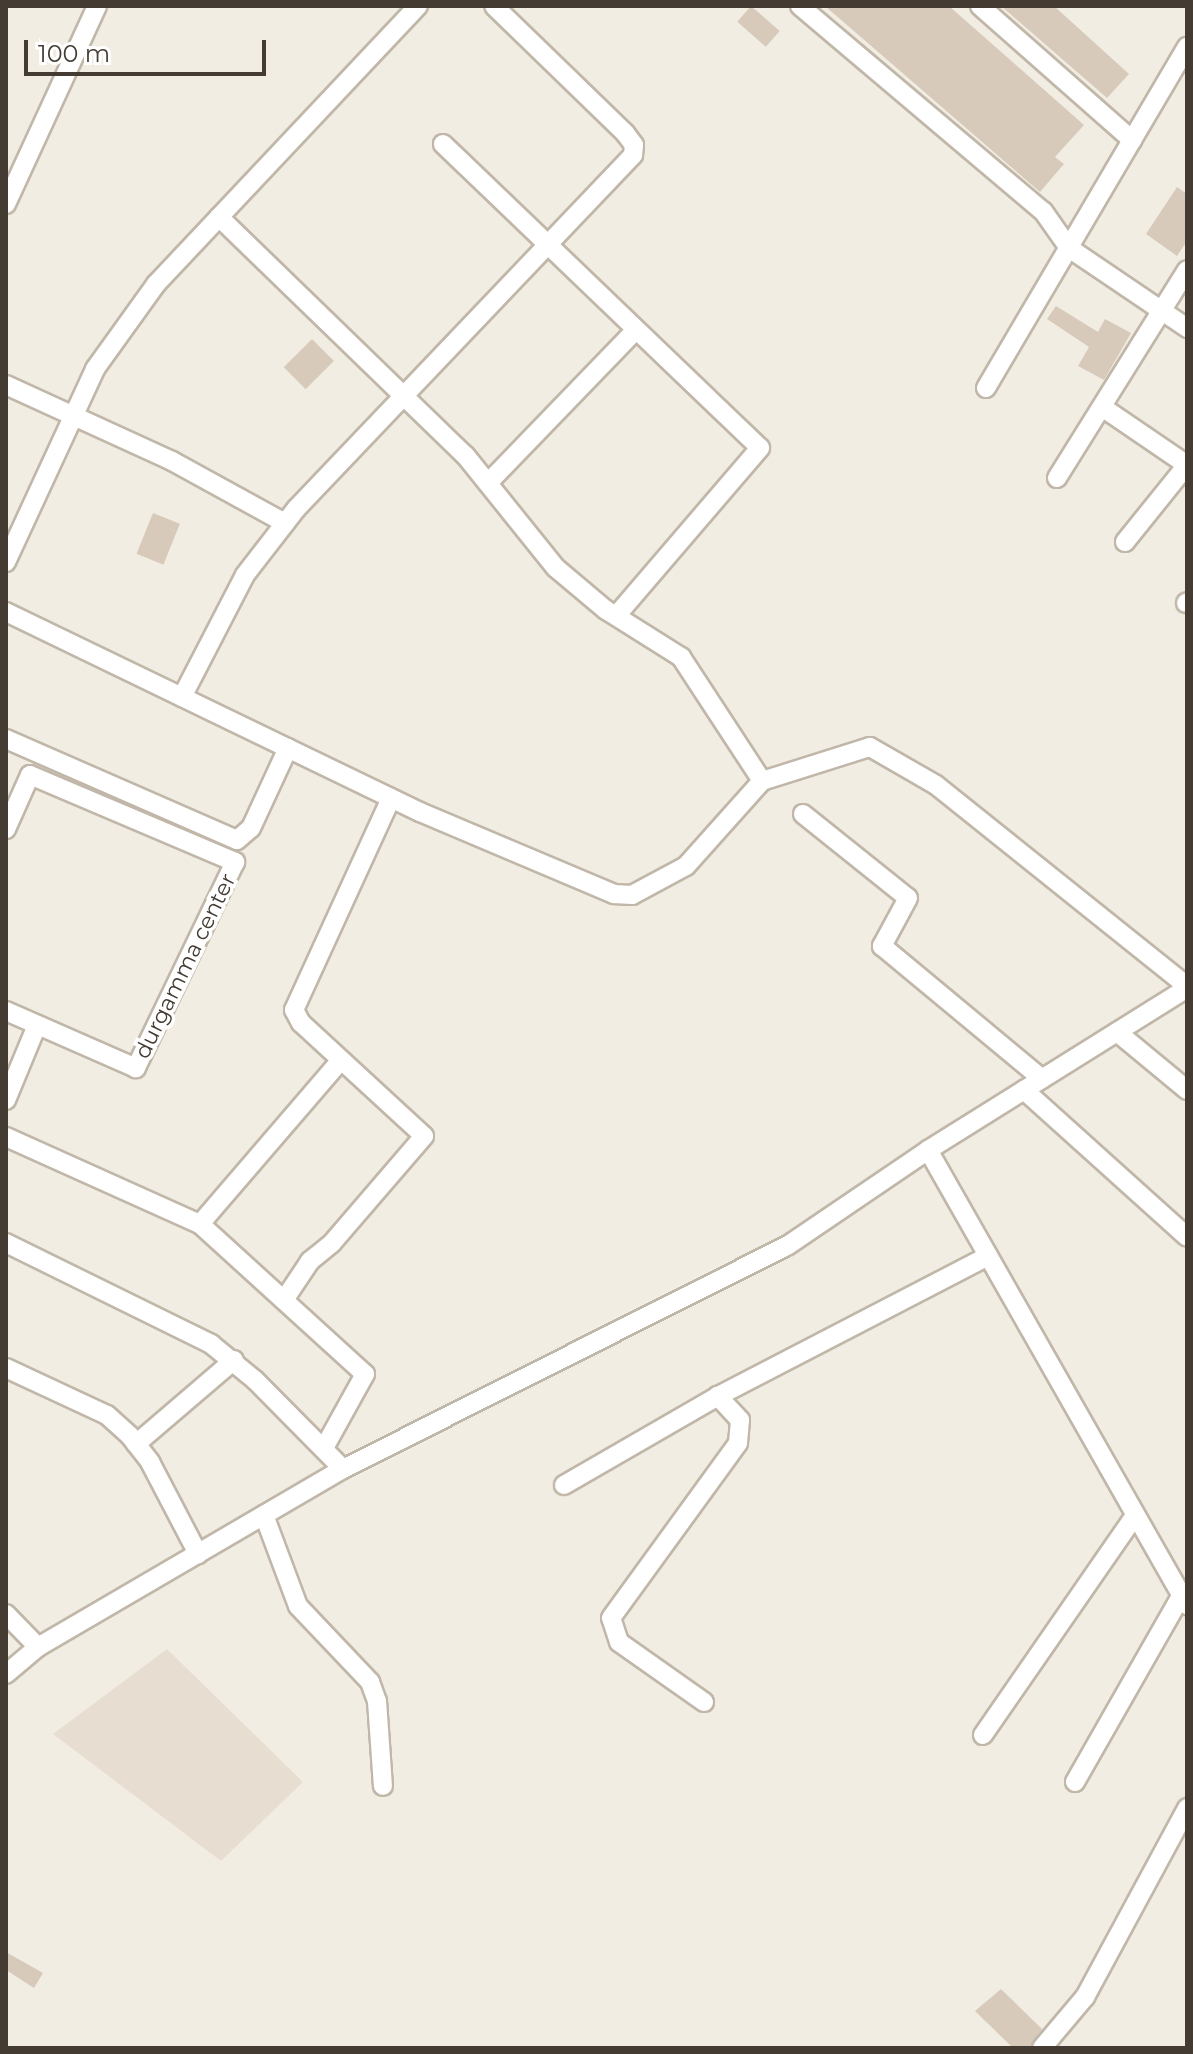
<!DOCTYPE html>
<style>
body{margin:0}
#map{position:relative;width:1193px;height:2054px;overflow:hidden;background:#f2ede3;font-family:Montserrat,sans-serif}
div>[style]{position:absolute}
.residential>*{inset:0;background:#e7ded1}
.building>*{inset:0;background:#d7cabb;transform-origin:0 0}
.roads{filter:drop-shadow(2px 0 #c1b7a9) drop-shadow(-2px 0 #c1b7a9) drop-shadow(0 2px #c1b7a9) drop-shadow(0 -2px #c1b7a9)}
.minor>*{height:18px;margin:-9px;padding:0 9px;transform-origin:9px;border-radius:9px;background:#fff}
span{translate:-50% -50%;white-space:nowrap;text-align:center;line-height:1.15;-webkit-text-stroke:7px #fff;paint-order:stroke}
.street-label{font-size:22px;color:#443c33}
.frame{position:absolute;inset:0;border:8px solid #443c33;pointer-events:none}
.scale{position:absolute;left:24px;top:40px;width:242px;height:36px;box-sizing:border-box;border:4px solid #443c33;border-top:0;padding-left:10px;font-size:24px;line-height:28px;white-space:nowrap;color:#443c33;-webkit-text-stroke:6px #fff;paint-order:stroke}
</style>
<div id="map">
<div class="residential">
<div style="clip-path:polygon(167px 1649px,303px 1782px,221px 1861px,53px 1734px)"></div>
</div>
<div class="building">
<div style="left:751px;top:6px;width:38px;height:21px;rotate:41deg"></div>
<div style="clip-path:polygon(825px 6px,949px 6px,1084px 125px,1055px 157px,1064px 164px,1040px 192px)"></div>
<div style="clip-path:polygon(1001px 6px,1054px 6px,1129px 74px,1107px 98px)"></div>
<div style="clip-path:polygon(1177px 187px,1187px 194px,1187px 241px,1177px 256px,1146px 234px)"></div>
<div style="clip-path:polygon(1056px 306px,1098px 332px,1105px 319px,1131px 333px,1104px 380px,1078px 366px,1089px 347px,1047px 319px)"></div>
<div style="left:312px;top:339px;width:31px;height:40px;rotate:45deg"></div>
<div style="left:153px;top:513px;width:29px;height:44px;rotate:22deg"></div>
<div style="clip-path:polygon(6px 1952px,43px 1973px,34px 1988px,6px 1970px)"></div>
<div style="clip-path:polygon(1001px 1989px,1042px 2029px,1030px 2048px,1013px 2048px,975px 2011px)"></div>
</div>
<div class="roads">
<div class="minor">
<div style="left:800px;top:6px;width:318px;rotate:40.2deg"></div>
<div style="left:1043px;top:211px;width:45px;rotate:54.9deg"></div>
<div style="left:1069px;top:248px;width:143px;rotate:34.1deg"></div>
<div style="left:980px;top:6px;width:203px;rotate:41.4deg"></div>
<div style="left:443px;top:144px;width:439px;rotate:43.8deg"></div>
<div style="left:760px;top:448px;width:221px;rotate:130.6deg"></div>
<div style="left:6px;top:204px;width:218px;rotate:-65.3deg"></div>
<div style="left:219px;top:217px;width:342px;rotate:44.1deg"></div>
<div style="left:465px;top:455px;width:145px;rotate:51.2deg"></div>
<div style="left:556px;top:568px;width:65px;rotate:40deg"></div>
<div style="left:606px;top:610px;width:89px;rotate:32.1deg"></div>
<div style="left:681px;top:657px;width:148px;rotate:56.8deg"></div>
<div style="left:6px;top:385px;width:183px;rotate:24.6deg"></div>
<div style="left:172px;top:461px;width:129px;rotate:28.8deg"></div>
<div style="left:986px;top:388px;width:396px;rotate:-59.5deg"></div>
<div style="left:1102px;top:407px;width:103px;rotate:34.3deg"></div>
<div style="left:1057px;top:478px;width:245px;rotate:-58deg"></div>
<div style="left:488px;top:483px;width:213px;rotate:-46deg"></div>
<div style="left:1125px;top:542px;width:99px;rotate:-51.2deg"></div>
<div style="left:6px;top:562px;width:213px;rotate:-65.2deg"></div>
<div style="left:95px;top:369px;width:105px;rotate:-54.3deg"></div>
<div style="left:156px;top:284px;width:382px;rotate:-46.7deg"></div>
<div style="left:1186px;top:603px;width:1px;rotate:-45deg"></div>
<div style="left:6px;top:612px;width:460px;rotate:25.8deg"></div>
<div style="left:420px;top:812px;width:211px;rotate:22.9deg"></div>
<div style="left:614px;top:894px;width:18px;rotate:3deg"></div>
<div style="left:632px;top:895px;width:61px;rotate:-28.2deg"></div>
<div style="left:686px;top:866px;width:114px;rotate:-48.2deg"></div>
<div style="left:762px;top:781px;width:113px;rotate:-17.5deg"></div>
<div style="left:870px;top:747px;width:76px;rotate:29.9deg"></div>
<div style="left:936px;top:785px;width:322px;rotate:38.7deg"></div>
<div style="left:182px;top:697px;width:137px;rotate:-62.7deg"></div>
<div style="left:245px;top:575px;width:83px;rotate:-52.3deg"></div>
<div style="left:296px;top:509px;width:489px;rotate:-46.4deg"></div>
<div style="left:633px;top:155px;width:10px;rotate:-84deg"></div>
<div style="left:634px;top:145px;width:15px;rotate:-127deg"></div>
<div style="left:625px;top:133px;width:182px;rotate:-135.9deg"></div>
<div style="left:6px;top:739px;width:252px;rotate:23.6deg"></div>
<div style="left:237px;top:840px;width:18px;rotate:-41deg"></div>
<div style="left:251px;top:828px;width:88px;rotate:-65.2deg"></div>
<div style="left:803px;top:814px;width:134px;rotate:38.7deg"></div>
<div style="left:908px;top:898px;width:55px;rotate:118.4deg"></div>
<div style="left:882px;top:946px;width:208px;rotate:39.7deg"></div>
<div style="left:6px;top:829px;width:59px;rotate:-66deg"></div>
<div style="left:30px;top:775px;width:223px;rotate:23deg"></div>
<div style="left:235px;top:862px;width:229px;rotate:115.7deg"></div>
<div style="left:136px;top:1068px;width:142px;rotate:-156.3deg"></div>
<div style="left:1117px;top:1032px;width:91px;rotate:39.6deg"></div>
<div style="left:1024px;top:1090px;width:219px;rotate:42deg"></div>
<div style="left:6px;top:1100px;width:81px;rotate:-67.5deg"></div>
<div style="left:6px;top:1137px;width:213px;rotate:24.2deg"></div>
<div style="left:200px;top:1224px;width:223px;rotate:42.3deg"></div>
<div style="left:365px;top:1374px;width:85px;rotate:119deg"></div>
<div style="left:928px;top:1150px;width:524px;rotate:60.35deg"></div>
<div style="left:200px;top:1224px;width:216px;rotate:-49.3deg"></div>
<div style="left:6px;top:1243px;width:229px;rotate:26.2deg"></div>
<div style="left:211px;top:1344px;width:57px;rotate:39.3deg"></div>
<div style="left:255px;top:1380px;width:125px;rotate:45.3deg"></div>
<div style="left:284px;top:1300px;width:47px;rotate:-56.3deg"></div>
<div style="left:310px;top:1261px;width:28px;rotate:-39deg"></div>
<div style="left:332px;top:1243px;width:141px;rotate:-49.3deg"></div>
<div style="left:424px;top:1136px;width:167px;rotate:-137.4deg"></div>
<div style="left:301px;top:1023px;width:15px;rotate:-118deg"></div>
<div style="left:294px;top:1010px;width:233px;rotate:-65.4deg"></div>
<div style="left:6px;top:1368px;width:111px;rotate:25deg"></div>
<div style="left:107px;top:1415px;width:31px;rotate:42deg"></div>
<div style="left:130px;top:1436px;width:33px;rotate:52deg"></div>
<div style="left:150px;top:1462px;width:104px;rotate:62.4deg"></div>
<div style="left:136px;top:1444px;width:129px;rotate:-40.6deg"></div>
<div style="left:564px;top:1485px;width:178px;rotate:-30deg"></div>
<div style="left:718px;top:1396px;width:304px;rotate:-27.4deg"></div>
<div style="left:264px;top:1515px;width:97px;rotate:69.5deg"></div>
<div style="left:298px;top:1606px;width:105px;rotate:46.5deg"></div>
<div style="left:370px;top:1682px;width:20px;rotate:70deg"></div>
<div style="left:377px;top:1701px;width:85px;rotate:86deg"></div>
<div style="left:6px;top:1614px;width:46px;rotate:45.9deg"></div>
<div style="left:6px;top:1674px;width:42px;rotate:-40.2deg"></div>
<div style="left:38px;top:1647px;width:353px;rotate:-30.3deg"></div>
<div style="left:343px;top:1469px;width:497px;rotate:-26.7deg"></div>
<div style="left:787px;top:1246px;width:171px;rotate:-34.2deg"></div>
<div style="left:928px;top:1150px;width:305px;rotate:-32deg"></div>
<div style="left:704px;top:1702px;width:104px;rotate:-144.8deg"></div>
<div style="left:619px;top:1642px;width:25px;rotate:-108deg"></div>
<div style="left:611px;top:1618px;width:216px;rotate:-54deg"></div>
<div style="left:738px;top:1443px;width:23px;rotate:-85deg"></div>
<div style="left:740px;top:1420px;width:33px;rotate:-133deg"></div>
<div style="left:983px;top:1735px;width:265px;rotate:-55.3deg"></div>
<div style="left:1075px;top:1782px;width:214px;rotate:-60.3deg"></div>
<div style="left:1042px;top:2048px;width:67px;rotate:-49.9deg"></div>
<div style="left:1085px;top:1997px;width:215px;rotate:-61.6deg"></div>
</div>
</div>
<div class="street-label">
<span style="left:185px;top:966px;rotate:-64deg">durgamma center</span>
</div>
<div class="frame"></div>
<div class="scale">100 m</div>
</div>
